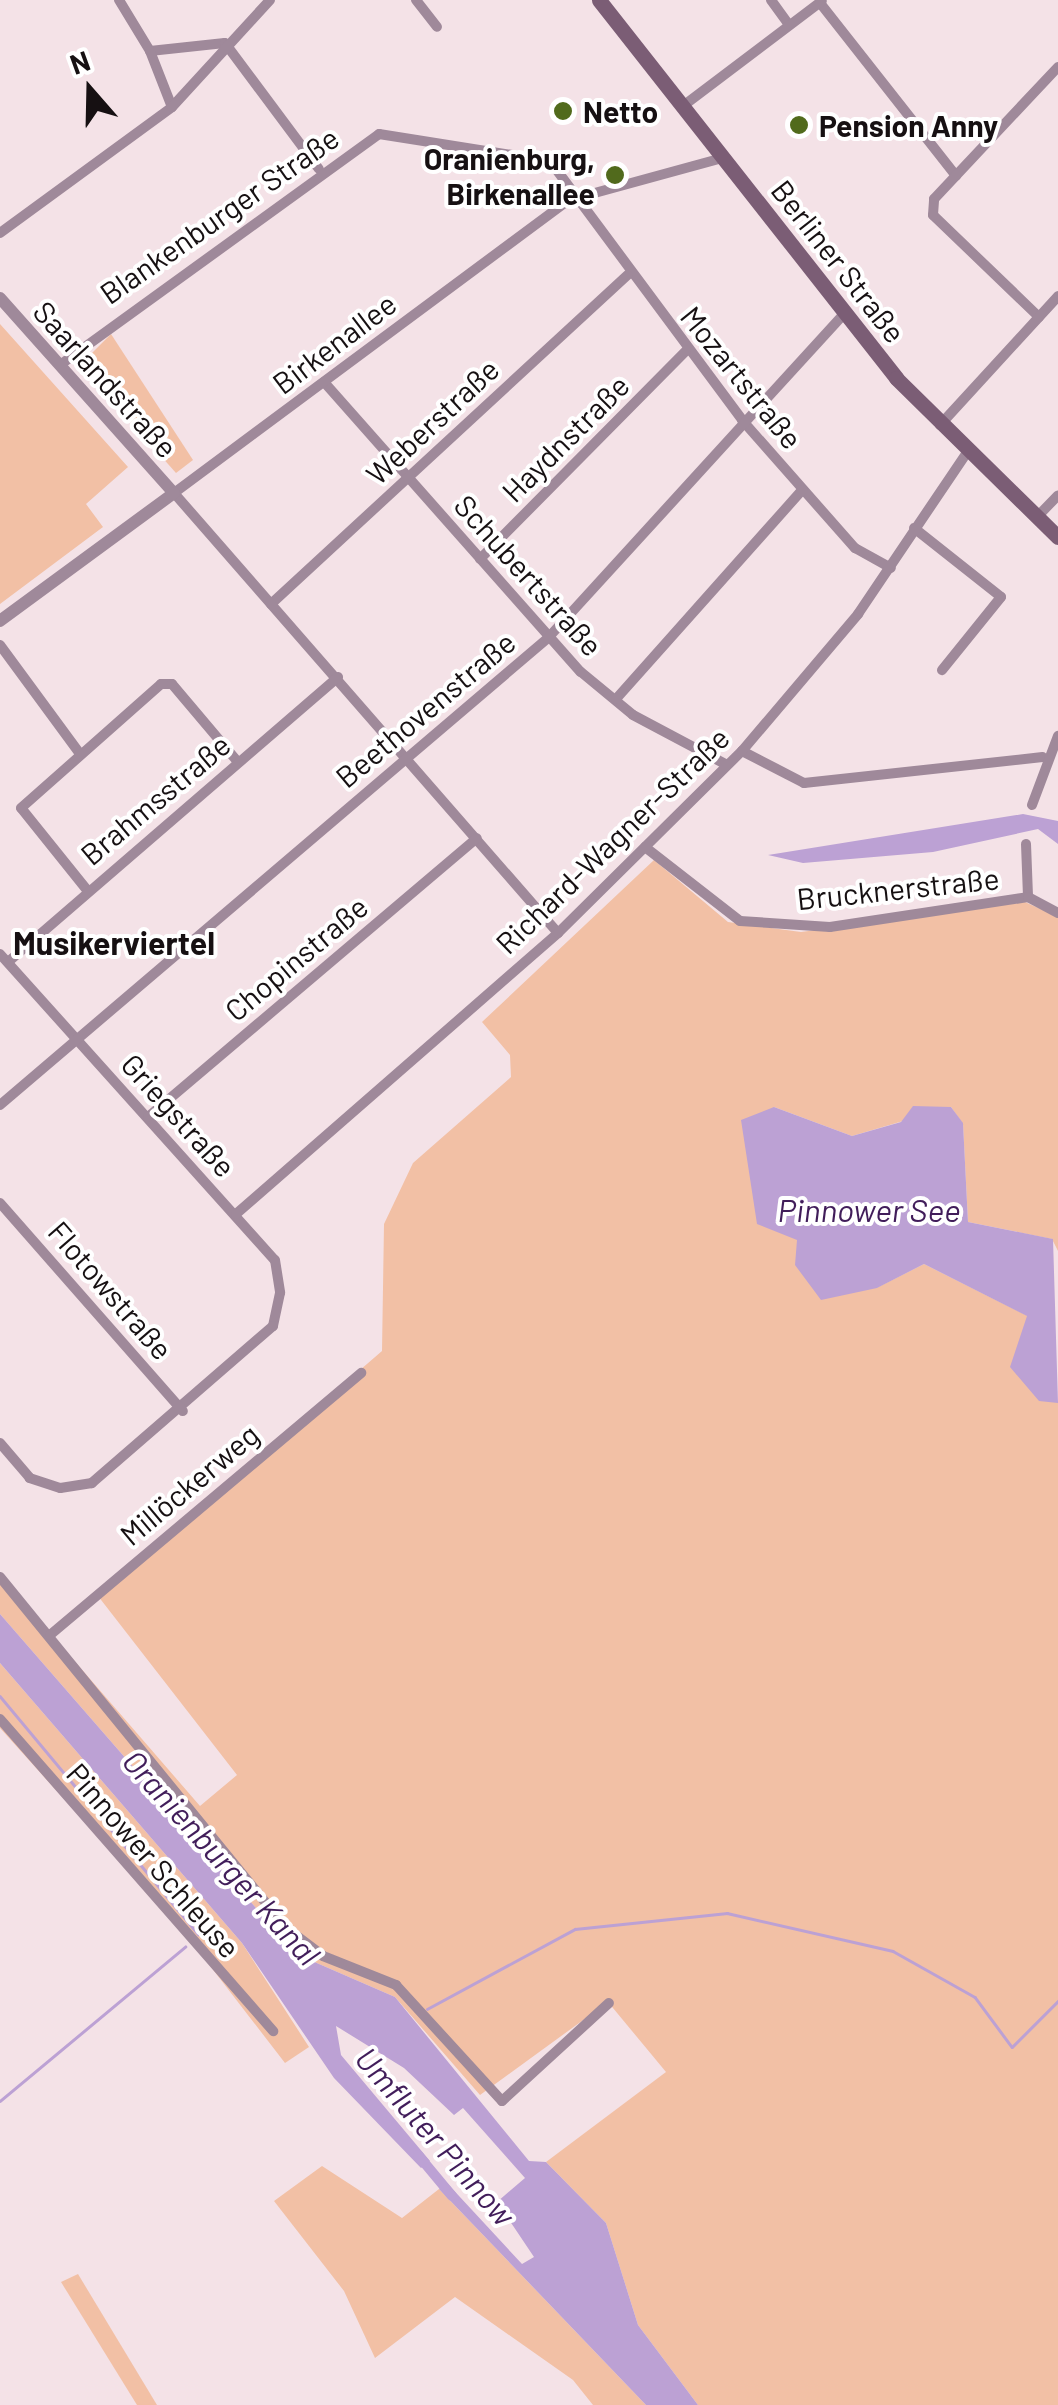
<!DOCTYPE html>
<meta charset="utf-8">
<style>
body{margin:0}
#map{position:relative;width:1058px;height:2405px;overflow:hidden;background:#f4e2e7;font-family:Barlow,sans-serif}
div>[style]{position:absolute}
.green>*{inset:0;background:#f2c0a5}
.water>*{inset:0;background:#bca1d4}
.stream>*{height:2.5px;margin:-1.25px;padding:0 1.25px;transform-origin:1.25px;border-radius:1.25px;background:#bca1d4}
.canal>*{height:10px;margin:-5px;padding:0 5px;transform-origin:5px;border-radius:5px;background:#bca1d4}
.minor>*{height:10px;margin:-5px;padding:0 5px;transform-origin:5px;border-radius:5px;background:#9f899a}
.tertiary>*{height:12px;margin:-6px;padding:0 6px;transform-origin:6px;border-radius:6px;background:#9f899a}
.secondary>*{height:15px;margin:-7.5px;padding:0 7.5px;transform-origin:7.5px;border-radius:7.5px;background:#7b5d75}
.dots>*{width:28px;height:28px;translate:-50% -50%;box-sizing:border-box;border:5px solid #fff;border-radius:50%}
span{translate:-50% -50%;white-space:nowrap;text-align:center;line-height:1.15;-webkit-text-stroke:8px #fff;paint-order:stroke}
.poi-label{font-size:30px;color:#161012;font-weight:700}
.left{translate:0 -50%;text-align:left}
.right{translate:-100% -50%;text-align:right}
.street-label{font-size:30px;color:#161012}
.neighbourhood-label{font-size:32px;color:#161012;font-weight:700}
.water-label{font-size:32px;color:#411d5a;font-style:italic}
.north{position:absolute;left:40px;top:40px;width:100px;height:100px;-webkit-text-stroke:8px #fff;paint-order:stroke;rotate:340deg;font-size:28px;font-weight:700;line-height:40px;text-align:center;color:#161012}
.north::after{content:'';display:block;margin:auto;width:35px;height:45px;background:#161012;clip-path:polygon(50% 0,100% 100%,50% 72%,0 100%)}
</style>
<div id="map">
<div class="green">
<div style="clip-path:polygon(0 324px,128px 467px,86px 504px,103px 527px,0 604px)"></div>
<div style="clip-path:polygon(111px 334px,193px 460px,176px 473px,80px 365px)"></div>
<div style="clip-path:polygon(654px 860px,728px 922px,801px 932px,1025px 902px,1058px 917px,1058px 1251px,1052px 1239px,968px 1222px,963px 1124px,951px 1107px,852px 1136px,774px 1107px,797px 1240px,876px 1288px,924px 1264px,1028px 1316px,1024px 1329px,1058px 1402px,1058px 2405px,698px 2405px,638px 2325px,606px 2223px,546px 2162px,666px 2072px,608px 2002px,480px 2095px,395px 1997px,296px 1954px,0 1614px,0 1575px,200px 1806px,237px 1775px,98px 1596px,382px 1351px,384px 1224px,413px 1163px,511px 1077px,510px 1055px,482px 1022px)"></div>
<div style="clip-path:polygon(0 1663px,242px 1943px,309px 2047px,285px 2063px,184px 1932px,0 1728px)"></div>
<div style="clip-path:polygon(322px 2166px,402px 2218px,439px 2189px,646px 2405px,593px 2405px,573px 2380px,455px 2297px,375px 2358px,344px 2291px,274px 2201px)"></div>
<div style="clip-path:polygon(78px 2274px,157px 2405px,137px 2405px,61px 2282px)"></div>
</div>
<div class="water">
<div style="clip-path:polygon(1023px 814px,1058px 821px,1058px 844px,1038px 829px,933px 852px,803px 863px,768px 855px)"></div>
<div style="clip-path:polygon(913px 1106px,951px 1107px,963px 1123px,968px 1222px,1053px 1239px,1058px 1403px,1039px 1401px,1010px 1367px,1027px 1316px,924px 1264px,877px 1288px,821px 1300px,795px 1265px,797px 1240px,757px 1224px,741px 1120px,774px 1107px,852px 1136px,901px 1122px)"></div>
<div style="clip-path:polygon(0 1614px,296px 1954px,395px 1997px,529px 2161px,546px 2162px,606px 2223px,638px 2325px,698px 2405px,646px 2405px,439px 2189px,447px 2183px,522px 2264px,534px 2257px,497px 2202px,525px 2178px,463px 2108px,454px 2115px,404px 2068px,336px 2026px,341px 2055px,430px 2161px,421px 2168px,334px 2078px,242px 1943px,0 1663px)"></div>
</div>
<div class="stream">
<div style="left:0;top:1696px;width:310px;rotate:50.2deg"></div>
<div style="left:427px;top:2009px;width:168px;rotate:-28.4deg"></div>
<div style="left:575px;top:1929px;width:153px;rotate:-6deg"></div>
<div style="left:727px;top:1913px;width:170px;rotate:12.9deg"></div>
<div style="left:893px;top:1951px;width:94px;rotate:29.3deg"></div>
<div style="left:975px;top:1997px;width:62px;rotate:53.5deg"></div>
<div style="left:1012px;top:2047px;width:65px;rotate:-45deg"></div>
<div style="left:0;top:2101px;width:241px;rotate:-39.8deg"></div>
</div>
<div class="canal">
<div style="left:418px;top:2155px;width:53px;rotate:50.3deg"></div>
</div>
<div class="minor">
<div style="left:119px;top:0;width:60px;rotate:58.7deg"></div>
<div style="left:150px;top:51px;width:75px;rotate:-6.1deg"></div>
<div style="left:225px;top:43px;width:157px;rotate:53.3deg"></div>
<div style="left:416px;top:0;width:34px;rotate:52deg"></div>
<div style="left:771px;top:0;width:31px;rotate:54deg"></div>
<div style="left:820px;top:3px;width:220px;rotate:51.8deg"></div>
<div style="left:150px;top:51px;width:60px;rotate:68.6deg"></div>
<div style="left:683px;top:106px;width:174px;rotate:-37.1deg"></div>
<div style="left:0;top:233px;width:213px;rotate:-36.2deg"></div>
<div style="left:172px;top:107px;width:145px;rotate:-47.5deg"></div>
<div style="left:1039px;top:317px;width:147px;rotate:-136.1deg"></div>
<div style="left:933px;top:215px;width:16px;rotate:-86deg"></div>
<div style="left:934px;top:199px;width:181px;rotate:-46.8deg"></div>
<div style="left:60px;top:365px;width:394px;rotate:-35.9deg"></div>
<div style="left:379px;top:134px;width:173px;rotate:9deg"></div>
<div style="left:550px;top:161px;width:322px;rotate:53.4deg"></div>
<div style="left:742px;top:420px;width:171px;rotate:48.6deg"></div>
<div style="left:855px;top:548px;width:41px;rotate:29.1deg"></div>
<div style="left:324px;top:382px;width:387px;rotate:48.5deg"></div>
<div style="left:581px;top:672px;width:67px;rotate:39.6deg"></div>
<div style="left:633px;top:715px;width:106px;rotate:28deg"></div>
<div style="left:940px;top:425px;width:175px;rotate:-47.5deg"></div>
<div style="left:1037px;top:517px;width:30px;rotate:-46deg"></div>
<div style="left:914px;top:528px;width:111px;rotate:38.4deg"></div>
<div style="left:1001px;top:597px;width:94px;rotate:128.9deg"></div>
<div style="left:480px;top:559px;width:293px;rotate:-45.3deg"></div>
<div style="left:271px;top:604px;width:485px;rotate:-42.7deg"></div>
<div style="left:0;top:645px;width:135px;rotate:53.7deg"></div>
<div style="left:616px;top:699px;width:280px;rotate:-48.3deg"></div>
<div style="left:742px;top:751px;width:70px;rotate:27.3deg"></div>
<div style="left:804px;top:783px;width:240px;rotate:-6.2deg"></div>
<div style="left:1032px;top:805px;width:74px;rotate:-69.4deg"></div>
<div style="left:1026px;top:844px;width:53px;rotate:87.8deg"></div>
<div style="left:645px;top:847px;width:120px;rotate:37.9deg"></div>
<div style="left:740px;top:921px;width:90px;rotate:3.8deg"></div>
<div style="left:830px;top:927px;width:200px;rotate:-8.6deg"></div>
<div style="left:1028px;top:897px;width:34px;rotate:28deg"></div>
<div style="left:87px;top:890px;width:105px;rotate:-128.8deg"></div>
<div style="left:21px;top:808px;width:187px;rotate:-41.5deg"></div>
<div style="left:161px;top:684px;width:11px"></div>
<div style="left:172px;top:684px;width:102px;rotate:49.8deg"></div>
<div style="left:558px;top:933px;width:584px;rotate:-131.11deg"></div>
<div style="left:174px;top:493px;width:492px;rotate:-36.6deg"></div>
<div style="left:569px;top:200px;width:160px;rotate:-15.3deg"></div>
<div style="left:0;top:954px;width:411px;rotate:48.1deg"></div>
<div style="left:275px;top:1260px;width:33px;rotate:81deg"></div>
<div style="left:280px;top:1293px;width:34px;rotate:102deg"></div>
<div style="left:273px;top:1326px;width:240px;rotate:139.1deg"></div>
<div style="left:92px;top:1483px;width:32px;rotate:171deg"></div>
<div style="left:60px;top:1488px;width:32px;rotate:-162deg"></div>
<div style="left:30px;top:1478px;width:46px;rotate:-130.6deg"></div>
<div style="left:8px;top:962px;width:436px;rotate:-40.8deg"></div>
<div style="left:0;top:1105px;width:720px;rotate:-40.44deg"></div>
<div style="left:548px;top:638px;width:440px;rotate:-47.6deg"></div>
<div style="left:148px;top:1117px;width:431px;rotate:-40.3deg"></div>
<div style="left:0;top:1203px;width:277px;rotate:48.7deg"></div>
<div style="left:236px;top:1214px;width:427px;rotate:-41.1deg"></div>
<div style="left:558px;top:933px;width:259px;rotate:-44.7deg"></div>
<div style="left:742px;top:751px;width:180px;rotate:-49.7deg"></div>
<div style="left:858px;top:614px;width:197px;rotate:-56deg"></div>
<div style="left:0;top:1577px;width:451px;rotate:50.8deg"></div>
<div style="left:285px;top:1927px;width:48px;rotate:37.3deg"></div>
<div style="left:323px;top:1956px;width:79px;rotate:21.7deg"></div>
<div style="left:396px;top:1985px;width:157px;rotate:47.6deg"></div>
<div style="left:502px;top:2101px;width:145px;rotate:-42.5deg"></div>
<div style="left:50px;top:1635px;width:407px;rotate:-40.1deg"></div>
<div style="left:0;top:1719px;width:415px;rotate:48.8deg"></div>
</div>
<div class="tertiary">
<div style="left:0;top:298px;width:261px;rotate:48.3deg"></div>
<div style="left:174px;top:493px;width:216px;rotate:143.7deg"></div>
</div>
<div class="secondary">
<div style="left:599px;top:0;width:481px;rotate:51.8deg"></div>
<div style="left:896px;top:378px;width:227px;rotate:44.5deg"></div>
</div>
<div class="dots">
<div style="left:563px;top:111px;background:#516a1c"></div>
<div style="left:799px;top:125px;background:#516a1c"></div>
<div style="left:615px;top:175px;background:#516a1c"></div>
</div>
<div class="poi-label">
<span class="left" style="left:583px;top:111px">Netto</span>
<span class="left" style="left:819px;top:125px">Pension Anny</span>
<span class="right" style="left:595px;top:175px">Oranienburg,<br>Birkenallee</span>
</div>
<div class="street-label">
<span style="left:219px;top:215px;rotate:-35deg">Blankenburger Straße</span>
<span style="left:839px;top:261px;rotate:52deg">Berliner Straße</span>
<span style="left:334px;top:343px;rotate:-37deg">Birkenallee</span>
<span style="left:742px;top:377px;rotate:51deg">Mozartstraße</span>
<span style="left:106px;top:379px;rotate:48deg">Saarlandstraße</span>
<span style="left:432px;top:421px;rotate:-43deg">Weberstraße</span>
<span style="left:565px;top:438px;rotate:-45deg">Haydnstraße</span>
<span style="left:529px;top:575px;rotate:48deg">Schubertstraße</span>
<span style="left:425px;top:709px;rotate:-40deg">Beethovenstraße</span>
<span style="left:155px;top:799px;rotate:-40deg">Brahmsstraße</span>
<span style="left:612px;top:840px;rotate:-44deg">Richard-Wagner-Straße</span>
<span style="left:898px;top:888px;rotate:-6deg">Brucknerstraße</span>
<span style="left:296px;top:958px;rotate:-40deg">Chopinstraße</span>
<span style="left:179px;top:1115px;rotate:48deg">Griegstraße</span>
<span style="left:111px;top:1290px;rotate:49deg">Flotowstraße</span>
<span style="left:189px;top:1484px;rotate:-40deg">Millöckerweg</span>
<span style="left:154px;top:1860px;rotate:49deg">Pinnower Schleuse</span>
</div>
<div class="neighbourhood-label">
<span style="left:114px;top:942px">Musikerviertel</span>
</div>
<div class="water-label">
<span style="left:869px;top:1209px">Pinnower See</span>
<span style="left:222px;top:1857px;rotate:48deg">Oranienburger Kanal</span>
<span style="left:436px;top:2136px;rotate:49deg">Umfluter Pinnow</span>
</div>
<div class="north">N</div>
</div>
